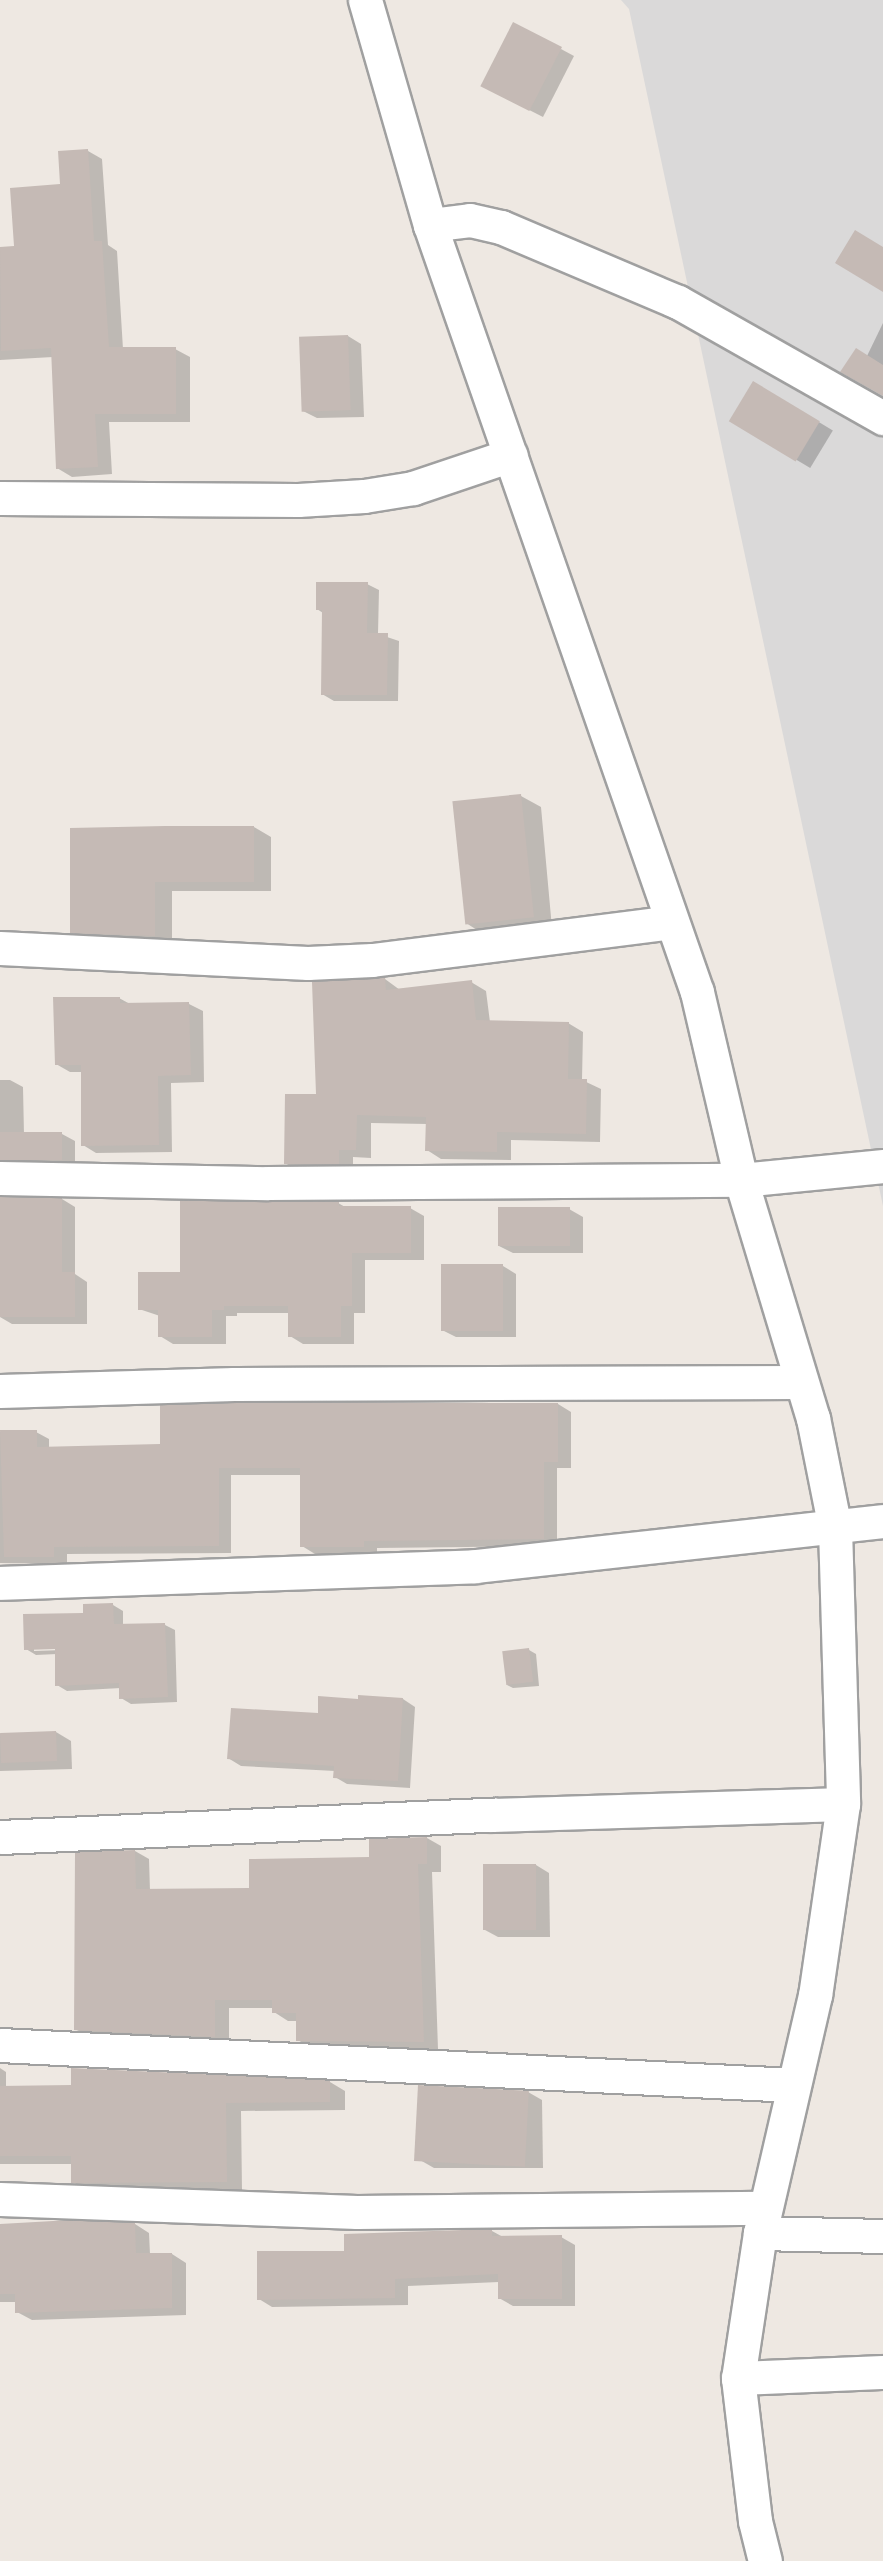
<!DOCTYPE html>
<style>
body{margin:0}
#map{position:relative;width:883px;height:2561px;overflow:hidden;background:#eee8e2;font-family:"Space Grotesk",sans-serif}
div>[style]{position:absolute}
.residential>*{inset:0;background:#dad9d9}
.shadow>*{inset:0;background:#0003;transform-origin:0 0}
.building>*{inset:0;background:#c5bab5;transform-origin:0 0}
.roads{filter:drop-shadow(2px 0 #a0a0a0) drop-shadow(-2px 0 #a0a0a0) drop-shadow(0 2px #a0a0a0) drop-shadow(0 -2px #a0a0a0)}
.minor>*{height:33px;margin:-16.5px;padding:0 16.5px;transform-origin:16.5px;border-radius:16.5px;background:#fff}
span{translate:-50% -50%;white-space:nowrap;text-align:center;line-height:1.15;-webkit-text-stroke:5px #fff;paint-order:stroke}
</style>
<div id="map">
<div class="residential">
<div style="clip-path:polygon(621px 0,883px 0,883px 1206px,629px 9px)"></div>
</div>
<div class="shadow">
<div style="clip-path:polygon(561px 49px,574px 56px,543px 117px,496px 93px)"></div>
<div style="clip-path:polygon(88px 151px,102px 159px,108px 245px,117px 251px,123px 349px,175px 349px,190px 357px,190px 422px,109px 422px,112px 474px,72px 477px,57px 468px,53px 357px,0 360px,0 248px,16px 247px)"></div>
<div style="clip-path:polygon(883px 323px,883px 395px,867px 356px)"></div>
<div style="clip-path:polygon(348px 336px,361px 344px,364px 417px,317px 418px,303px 411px)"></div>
<div style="left:754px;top:383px;width:92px;height:44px;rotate:31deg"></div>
<div style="clip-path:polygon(367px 584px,379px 590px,378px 634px,399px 641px,398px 701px,334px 701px,322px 694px,323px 613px,317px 609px)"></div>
<div style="clip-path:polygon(521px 796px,541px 807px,552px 928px,485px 935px,466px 923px)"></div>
<div style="clip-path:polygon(254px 827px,271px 837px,271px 891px,172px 891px,172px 945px,89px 942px,72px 932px,72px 829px)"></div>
<div style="clip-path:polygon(385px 979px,400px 990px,471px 982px,486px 991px,490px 1022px,568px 1023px,583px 1032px,582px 1080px,601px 1089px,600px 1142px,511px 1140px,511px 1160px,441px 1159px,427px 1150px,427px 1124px,371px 1123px,371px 1158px,353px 1157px,353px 1172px,300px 1172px,285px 1163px,317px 1096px)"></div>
<div style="clip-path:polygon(119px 998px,130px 1004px,189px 1004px,203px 1011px,204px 1082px,171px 1083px,172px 1152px,96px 1153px,83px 1145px,82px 1072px,70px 1072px,56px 1064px)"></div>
<div style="clip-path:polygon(0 1080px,10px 1080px,23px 1087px,24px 1134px,62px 1134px,75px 1141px,75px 1167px,0 1174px)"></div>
<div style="clip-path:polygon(0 1198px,62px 1199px,75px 1207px,75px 1274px,87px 1282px,87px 1324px,12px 1324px,0 1317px)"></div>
<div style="clip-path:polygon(338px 1203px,347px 1208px,410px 1208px,424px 1216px,424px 1260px,365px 1260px,365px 1313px,354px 1313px,354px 1344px,303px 1344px,290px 1336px,290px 1313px,237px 1313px,237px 1316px,226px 1316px,226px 1344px,173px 1344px,160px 1336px,160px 1316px,139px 1309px,181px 1274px)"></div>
<div style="clip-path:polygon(569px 1209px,583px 1217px,583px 1253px,513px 1253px,499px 1246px)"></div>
<div style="clip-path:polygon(503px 1266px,516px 1274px,516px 1337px,456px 1337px,442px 1330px)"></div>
<div style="clip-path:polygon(558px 1404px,571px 1412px,571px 1468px,557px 1468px,557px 1546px,377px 1548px,377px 1554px,315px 1554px,302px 1546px,302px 1475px,231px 1475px,231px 1553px,67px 1554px,67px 1564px,0 1563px,0 1432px,36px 1432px,49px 1439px,49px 1448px,162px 1446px)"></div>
<div style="clip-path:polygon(evenodd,113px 1605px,123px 1611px,123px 1626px,165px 1625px,175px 1630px,177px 1702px,131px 1704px,121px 1698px,121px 1688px,67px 1691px,57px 1685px,57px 1654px,36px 1655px,26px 1649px,113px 1605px,63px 1647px,63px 1650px,34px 1651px,34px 1648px,63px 1647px)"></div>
<div style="clip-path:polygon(529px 1650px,536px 1654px,539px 1686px,513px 1688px,507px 1685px)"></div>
<div style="clip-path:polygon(403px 1699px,415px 1707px,410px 1788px,347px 1784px,335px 1777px,335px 1771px,241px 1766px,228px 1758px,319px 1715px,359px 1700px)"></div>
<div style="clip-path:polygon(56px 1732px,71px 1741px,72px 1769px,0 1771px,0 1734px)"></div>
<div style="clip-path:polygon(427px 1838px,441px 1846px,441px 1872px,432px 1872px,438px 2049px,312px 2049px,298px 2040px,298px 2021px,288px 2021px,274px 2012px,274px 2008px,229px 2008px,229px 2044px,90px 2037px,75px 2029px,76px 1854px,135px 1851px,149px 1859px,150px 1891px,251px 1890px,371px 1858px)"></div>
<div style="clip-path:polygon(536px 1865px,549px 1873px,550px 1937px,498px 1937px,485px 1930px)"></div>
<div style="clip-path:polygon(0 2068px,6px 2072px,6px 2088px,330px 2082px,345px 2091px,345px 2110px,241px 2111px,242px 2190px,88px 2191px,73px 2182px,73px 2164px,0 2164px)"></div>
<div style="clip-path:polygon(528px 2092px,542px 2100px,543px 2168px,434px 2168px,420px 2160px)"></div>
<div style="clip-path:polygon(135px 2224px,149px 2233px,150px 2254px,172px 2254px,186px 2263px,186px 2315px,32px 2320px,17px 2312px,17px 2302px,0 2302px,0 2225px)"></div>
<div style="clip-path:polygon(492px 2231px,503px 2237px,561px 2237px,575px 2245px,575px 2306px,513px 2306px,499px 2298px,499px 2282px,408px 2286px,408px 2305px,272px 2307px,259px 2299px,345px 2252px)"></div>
</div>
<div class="building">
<div style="left:513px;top:22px;width:55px;height:72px;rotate:27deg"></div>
<div style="clip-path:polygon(88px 149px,94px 241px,102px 241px,109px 347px,176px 347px,176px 414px,95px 414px,98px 467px,56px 469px,51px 348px,1px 351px,0 247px,14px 246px,10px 188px,60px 184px,58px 151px)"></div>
<div style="clip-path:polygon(855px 230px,883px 247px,883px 292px,835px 263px)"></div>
<div style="left:348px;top:335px;width:75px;height:49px;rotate:88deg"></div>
<div style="clip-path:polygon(856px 348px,883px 365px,883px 396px,840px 372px)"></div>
<div style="left:753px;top:381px;width:78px;height:47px;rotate:31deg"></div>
<div style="clip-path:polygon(316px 582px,368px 582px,367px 633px,388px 633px,387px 695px,321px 695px,322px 610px,316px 610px)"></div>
<div style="left:521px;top:794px;width:124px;height:69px;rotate:84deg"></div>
<div style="clip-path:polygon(165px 826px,254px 826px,254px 882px,155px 882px,155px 936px,70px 933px,70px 828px)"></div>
<div style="clip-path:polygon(385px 977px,386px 990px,472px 980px,476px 1020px,569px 1022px,568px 1079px,587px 1079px,586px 1134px,497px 1132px,497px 1152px,425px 1151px,426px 1117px,357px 1115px,356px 1150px,339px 1150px,339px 1164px,284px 1164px,285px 1094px,316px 1094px,312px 982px)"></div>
<div style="clip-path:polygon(53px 997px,120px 997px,120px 1003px,189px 1002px,191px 1075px,158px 1076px,159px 1145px,81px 1146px,81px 1065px,55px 1065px)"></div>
<div style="left:62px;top:1132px;width:28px;height:62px;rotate:90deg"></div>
<div style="clip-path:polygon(0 1197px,62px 1198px,62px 1272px,75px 1272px,75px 1317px,0 1317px)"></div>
<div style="clip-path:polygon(180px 1200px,339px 1201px,339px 1206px,411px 1206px,411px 1253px,352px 1253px,352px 1306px,341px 1306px,341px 1337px,288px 1337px,288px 1306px,224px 1306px,224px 1310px,212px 1310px,212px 1337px,158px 1337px,158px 1310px,138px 1310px,138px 1272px,180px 1272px)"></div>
<div style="left:498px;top:1207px;width:72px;height:39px"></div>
<div style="left:441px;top:1264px;width:62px;height:67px"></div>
<div style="clip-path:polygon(234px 1403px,558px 1403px,558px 1462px,544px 1462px,544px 1539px,364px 1541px,364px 1547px,300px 1547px,300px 1468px,219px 1468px,219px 1546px,54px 1547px,54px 1557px,4px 1557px,0 1430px,37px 1430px,37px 1447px,160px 1444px,160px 1405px)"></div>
<div style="clip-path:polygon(113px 1603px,114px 1624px,165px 1623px,168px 1697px,119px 1699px,119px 1683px,55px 1686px,55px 1649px,24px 1650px,23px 1614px,83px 1613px,83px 1604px)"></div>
<div style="left:529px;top:1648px;width:34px;height:27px;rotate:83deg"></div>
<div style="clip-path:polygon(358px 1695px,403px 1698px,398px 1781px,333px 1778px,334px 1766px,227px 1759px,231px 1708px,318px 1713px,318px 1696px,358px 1699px)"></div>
<div style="left:56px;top:1731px;width:30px;height:56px;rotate:88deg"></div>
<div style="clip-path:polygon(427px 1837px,427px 1864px,418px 1864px,424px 2042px,296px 2041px,296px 2013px,272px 2013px,272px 2000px,215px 2000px,215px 2037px,74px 2030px,75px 1852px,135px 1850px,136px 1889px,249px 1888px,249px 1859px,369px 1857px,369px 1839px)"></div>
<div style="left:483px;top:1864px;width:53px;height:66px"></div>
<div style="clip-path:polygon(71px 2068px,330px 2080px,330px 2102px,226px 2103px,227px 2182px,71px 2183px,71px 2156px,0 2156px,0 2086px,71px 2085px)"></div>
<div style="left:418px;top:2085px;width:111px;height:76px;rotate:3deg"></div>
<div style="clip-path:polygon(71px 2220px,135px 2223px,136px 2253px,172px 2253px,172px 2308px,15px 2313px,15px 2294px,0 2294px,0 2224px)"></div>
<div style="clip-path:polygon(492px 2229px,492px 2236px,562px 2235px,562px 2299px,498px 2299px,498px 2274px,395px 2279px,395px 2298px,257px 2300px,257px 2251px,344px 2251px,344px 2234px)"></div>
</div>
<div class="roads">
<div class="minor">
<div style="left:365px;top:0;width:234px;rotate:73.9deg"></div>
<div style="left:430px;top:225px;width:812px;rotate:70.81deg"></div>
<div style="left:697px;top:992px;width:193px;rotate:76.8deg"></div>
<div style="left:741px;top:1180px;width:249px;rotate:73.2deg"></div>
<div style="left:813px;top:1418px;width:112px;rotate:78.7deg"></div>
<div style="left:835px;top:1528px;width:276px;rotate:88.3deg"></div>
<div style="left:843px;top:1804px;width:193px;rotate:98.3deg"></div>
<div style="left:815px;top:1995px;width:244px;rotate:103deg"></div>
<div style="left:760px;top:2233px;width:147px;rotate:98.6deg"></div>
<div style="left:738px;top:2378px;width:144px;rotate:83.2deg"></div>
<div style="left:755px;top:2521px;width:41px;rotate:76deg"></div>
<div style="left:430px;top:225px;width:40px;rotate:-7.1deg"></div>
<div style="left:470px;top:220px;width:32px;rotate:13deg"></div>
<div style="left:501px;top:227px;width:192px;rotate:23deg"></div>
<div style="left:678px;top:302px;width:236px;rotate:29.5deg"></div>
<div style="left:0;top:498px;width:298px;rotate:0.4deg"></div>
<div style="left:298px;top:500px;width:66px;rotate:-3.5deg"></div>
<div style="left:364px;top:496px;width:50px;rotate:-9.3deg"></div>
<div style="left:413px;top:488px;width:103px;rotate:-18.6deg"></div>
<div style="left:0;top:948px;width:308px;rotate:2.8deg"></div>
<div style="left:308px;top:963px;width:64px;rotate:-2.7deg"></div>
<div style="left:372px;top:960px;width:302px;rotate:-7.2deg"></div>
<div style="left:0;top:1178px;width:268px;rotate:1.1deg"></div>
<div style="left:268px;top:1183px;width:473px;rotate:-0.4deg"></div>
<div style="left:741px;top:1180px;width:143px;rotate:-5.6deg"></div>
<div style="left:0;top:1391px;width:234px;rotate:-1.7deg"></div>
<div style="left:234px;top:1384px;width:567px;rotate:-0.2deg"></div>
<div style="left:0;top:1583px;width:475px;rotate:-2deg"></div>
<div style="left:475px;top:1566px;width:410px;rotate:-6.3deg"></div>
<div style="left:0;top:1837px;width:493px;rotate:-2.6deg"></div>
<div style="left:493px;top:1815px;width:350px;rotate:-1.8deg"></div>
<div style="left:0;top:2045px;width:793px;rotate:2.89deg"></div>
<div style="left:0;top:2199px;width:357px;rotate:2.1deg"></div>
<div style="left:357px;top:2212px;width:408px;rotate:-0.6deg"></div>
<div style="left:760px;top:2233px;width:123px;rotate:1.4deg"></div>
<div style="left:738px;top:2378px;width:145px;rotate:-2.4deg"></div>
</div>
</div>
</div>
